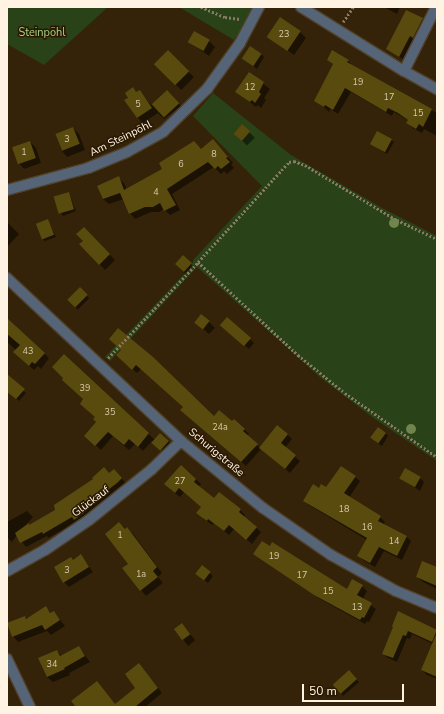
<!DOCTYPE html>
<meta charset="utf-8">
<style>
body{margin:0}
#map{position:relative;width:444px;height:714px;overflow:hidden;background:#342309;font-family:"Nunito Sans",sans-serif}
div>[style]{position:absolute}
.green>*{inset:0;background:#294218}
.shadow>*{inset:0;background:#0007;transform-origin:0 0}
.building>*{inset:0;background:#594a0d;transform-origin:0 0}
.path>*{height:2.5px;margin-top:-1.25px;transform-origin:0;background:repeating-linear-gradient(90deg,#897a64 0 2px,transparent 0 4px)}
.roads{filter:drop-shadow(1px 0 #504028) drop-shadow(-1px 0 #504028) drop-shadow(0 1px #504028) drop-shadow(0 -1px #504028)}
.minor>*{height:10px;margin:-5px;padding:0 5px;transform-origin:5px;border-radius:5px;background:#556477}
.trees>*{width:10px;height:10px;margin:-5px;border-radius:50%;background:#71844d}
span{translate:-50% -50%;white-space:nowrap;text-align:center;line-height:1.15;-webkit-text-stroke:3px #2a1901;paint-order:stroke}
.number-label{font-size:9px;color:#d6c9ae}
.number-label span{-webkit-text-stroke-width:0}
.park-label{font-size:11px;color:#a3d385}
.street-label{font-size:11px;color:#fff3e4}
.frame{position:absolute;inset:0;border:8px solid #fff3e4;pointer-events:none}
.scale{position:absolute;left:302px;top:684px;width:102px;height:18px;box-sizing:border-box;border:2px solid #fff3e4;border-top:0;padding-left:5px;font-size:12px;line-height:14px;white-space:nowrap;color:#fff3e4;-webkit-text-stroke:3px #2a1901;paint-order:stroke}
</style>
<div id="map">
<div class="green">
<div style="clip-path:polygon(7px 7px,108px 7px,44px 65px,7px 44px)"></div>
<div style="clip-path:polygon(179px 7px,255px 7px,234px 40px)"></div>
<div style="clip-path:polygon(213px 93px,291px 155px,384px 209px,437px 236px,437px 461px,372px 417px,321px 378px,197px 267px,110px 361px,105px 357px,190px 268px,194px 259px,262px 186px,193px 116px)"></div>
</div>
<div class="shadow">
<div style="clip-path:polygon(384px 7px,400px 7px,397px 14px)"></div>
<div style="clip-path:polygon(406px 11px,422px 19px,427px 24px,404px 60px,387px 49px)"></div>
<div style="clip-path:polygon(300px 32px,306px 38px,294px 55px,269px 36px)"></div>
<div style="clip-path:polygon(209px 41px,215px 47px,209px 56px,189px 42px)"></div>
<div style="left:168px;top:52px;width:36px;height:18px;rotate:44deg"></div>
<div style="clip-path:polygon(261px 54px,264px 57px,257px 69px,242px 58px)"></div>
<div style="clip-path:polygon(328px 60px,348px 61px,353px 66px,437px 113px,437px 136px,424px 129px,422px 133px,413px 128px,407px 123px,409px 121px,394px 112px,392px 116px,351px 92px,338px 114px,330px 109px,329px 112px,316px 100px,334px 65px)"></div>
<div style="clip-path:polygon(250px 73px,270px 89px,264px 98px,266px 100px,261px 108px,258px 105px,256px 107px,237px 92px)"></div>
<div style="clip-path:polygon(133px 89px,137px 93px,140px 91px,151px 105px,166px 91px,181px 106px,164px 119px,158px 113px,143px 123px,137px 117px,129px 98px)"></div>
<div style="left:242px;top:125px;width:18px;height:11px;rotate:45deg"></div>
<div style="clip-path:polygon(73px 128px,79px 134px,85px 150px,67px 157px,62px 151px,56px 135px)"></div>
<div style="clip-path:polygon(391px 140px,394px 142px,387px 154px,371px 144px)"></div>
<div style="clip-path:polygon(30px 142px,36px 148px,41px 163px,24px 169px,19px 163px)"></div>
<div style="clip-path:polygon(218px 146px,233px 163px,231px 164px,234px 168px,227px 174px,224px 171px,221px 174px,214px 167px,172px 194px,180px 210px,170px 215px,164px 209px,159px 212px,151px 212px,135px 219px,130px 213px,124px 199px,109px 204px,103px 199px,118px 178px,124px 183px,127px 190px,201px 150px)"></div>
<div style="clip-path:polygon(69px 193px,76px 211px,63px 216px,61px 213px)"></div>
<div style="clip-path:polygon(48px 221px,56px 237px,45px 241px,42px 239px)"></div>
<div style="clip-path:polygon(7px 222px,19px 234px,8px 246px,7px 245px)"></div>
<div style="clip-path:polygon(84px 228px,115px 260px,105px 270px,81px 244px,84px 241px)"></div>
<div style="left:183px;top:256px;width:14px;height:11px;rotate:45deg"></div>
<div style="left:80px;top:289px;width:13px;height:16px;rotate:45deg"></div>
<div style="clip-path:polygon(7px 319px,49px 358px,41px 369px,38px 366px,34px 370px,19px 357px,16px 350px,7px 342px)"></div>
<div style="clip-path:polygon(209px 322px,215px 328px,209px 334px,202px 328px)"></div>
<div style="clip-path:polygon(225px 329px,250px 339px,254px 343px,249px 349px)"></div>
<div style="clip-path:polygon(122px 350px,215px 417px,232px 422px,244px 429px,249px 434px,247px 436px,260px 448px,287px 434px,292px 439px,285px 448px,300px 461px,290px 473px,261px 449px,246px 466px,186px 414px,184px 407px,142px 368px,137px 373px,122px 360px)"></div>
<div style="clip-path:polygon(64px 356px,155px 440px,160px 434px,171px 444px,164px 452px,152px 441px,143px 451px,135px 444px,129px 450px,113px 436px,101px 450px,90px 440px,97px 422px,96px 417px,85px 400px)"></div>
<div style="clip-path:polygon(7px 378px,26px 393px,19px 401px,7px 390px)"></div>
<div style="clip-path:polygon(386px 433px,388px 436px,382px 446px,374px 441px)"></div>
<div style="clip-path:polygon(109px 474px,118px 475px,126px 483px,89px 513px,90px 516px,79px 524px,77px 522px,48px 538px,47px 536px,26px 547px,17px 535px,12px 542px,7px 537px,7px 522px,27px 511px,33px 517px,27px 524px,30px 526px,57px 510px)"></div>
<div style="clip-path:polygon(355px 477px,360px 481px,349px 498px,380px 517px,385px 522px,383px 525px,406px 536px,411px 541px,402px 560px,384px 551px,375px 567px,363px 560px,358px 555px,367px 540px,309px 505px,304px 500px,320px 489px,327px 489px)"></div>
<div style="clip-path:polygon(401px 478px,420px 478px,424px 482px,420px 491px)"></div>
<div style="clip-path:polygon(196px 479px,201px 484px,199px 487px,214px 499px,240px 510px,245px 515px,244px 517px,261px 532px,252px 544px,234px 529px,229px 535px,214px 523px,212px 525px,203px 518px,202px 507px,184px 492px,180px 497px,170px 489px)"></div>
<div style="clip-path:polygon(119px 523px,133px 534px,162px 573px,158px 577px,163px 583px,146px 596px,123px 569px,129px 564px)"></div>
<div style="clip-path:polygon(255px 554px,347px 591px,362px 586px,367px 591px,363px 599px,376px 609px,369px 622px,367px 621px,365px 624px,320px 599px)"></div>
<div style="clip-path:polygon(81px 556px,93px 572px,69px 587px,64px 582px,73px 561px)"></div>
<div style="clip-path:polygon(202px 567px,213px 576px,208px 583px,199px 576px)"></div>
<div style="clip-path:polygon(437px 569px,437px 589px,423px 582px,417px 577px)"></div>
<div style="clip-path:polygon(46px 608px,51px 613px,54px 612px,65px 626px,51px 635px,47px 631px,18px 642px,13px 636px,25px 617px,28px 619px)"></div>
<div style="clip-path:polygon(398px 612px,437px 632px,437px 679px,427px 675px,422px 670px,433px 644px,412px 634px,410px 639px,407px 638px,397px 662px,388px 658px,383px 653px,394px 628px)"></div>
<div style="left:182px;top:624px;width:21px;height:9px;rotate:51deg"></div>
<div style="clip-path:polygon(79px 647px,90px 662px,69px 673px,70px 675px,53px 682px,47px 677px,57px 651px,62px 656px)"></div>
<div style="clip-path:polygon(143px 669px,162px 693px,145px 707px,115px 707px,137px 688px)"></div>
<div style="clip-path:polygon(349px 672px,359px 682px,343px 696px,341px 693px)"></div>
</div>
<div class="building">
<div style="clip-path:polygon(406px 10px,423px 18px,413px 38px,410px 36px,399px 57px,386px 49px)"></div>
<div style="left:280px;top:17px;width:25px;height:24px;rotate:34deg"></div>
<div style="left:194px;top:31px;width:18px;height:13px;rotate:29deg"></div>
<div style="left:250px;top:46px;width:14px;height:15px;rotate:34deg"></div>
<div style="left:168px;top:50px;width:30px;height:20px;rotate:45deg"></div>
<div style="clip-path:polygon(332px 50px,349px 60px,347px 62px,432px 109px,423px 127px,419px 124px,416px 129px,406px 123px,408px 120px,398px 113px,388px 108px,386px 112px,345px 88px,333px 110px,325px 105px,324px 107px,314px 101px,333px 64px,327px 60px)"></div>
<div style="clip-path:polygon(249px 72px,264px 82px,259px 92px,261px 94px,255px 103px,252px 100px,250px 102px,235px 92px)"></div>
<div style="clip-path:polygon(133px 87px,136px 92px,140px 90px,152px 108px,137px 118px,124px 100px,128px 98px,125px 93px)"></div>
<div style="left:167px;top:90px;width:18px;height:21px;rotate:47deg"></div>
<div style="left:242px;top:124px;width:11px;height:13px;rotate:41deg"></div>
<div style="left:73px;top:127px;width:18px;height:19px;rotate:68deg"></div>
<div style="left:377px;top:131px;width:17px;height:15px;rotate:28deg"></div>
<div style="clip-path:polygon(213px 139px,228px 157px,226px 158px,230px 162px,221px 169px,218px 166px,215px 169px,208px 162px,167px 189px,176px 205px,164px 211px,160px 203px,153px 207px,145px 207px,129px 214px,120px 193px,103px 199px,97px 186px,119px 176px,124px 190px,162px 169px,159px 163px,194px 141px,201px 149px)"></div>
<div style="left:30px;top:141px;width:18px;height:19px;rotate:71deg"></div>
<div style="left:69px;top:192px;width:18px;height:16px;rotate:74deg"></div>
<div style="left:48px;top:219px;width:17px;height:13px;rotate:69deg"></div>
<div style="clip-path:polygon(84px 227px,110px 254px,99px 265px,79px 244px,83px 241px,76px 234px)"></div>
<div style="left:183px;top:255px;width:12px;height:12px;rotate:42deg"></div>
<div style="left:80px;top:287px;width:11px;height:18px;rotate:45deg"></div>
<div style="left:201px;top:314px;width:11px;height:11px;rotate:38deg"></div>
<div style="left:227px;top:317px;width:32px;height:11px;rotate:41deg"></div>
<div style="clip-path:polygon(7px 318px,45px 353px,35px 364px,32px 362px,29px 366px,13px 352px,20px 345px,7px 334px)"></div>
<div style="clip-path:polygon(118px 328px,153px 357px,214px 416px,219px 410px,232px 421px,234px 419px,245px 429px,243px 431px,258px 444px,241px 462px,180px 410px,183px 407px,136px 365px,132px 370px,116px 355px,121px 350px,109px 339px)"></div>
<div style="clip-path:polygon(64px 354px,149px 433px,138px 447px,129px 439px,124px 445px,108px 432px,95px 446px,84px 436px,96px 422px,93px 419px,95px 417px,80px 404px,83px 399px,62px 380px,63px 378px,52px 367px)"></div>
<div style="clip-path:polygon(7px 374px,25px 389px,16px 399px,7px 392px)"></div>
<div style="clip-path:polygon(277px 425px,288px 434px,281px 443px,296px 455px,285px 469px,259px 448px)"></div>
<div style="left:378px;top:427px;width:10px;height:13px;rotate:37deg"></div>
<div style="left:160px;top:433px;width:12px;height:13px;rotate:42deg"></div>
<div style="clip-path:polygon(181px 465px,196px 479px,194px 482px,214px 498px,219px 492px,241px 509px,239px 512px,257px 527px,246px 540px,229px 525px,224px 531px,208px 519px,207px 521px,196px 513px,201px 507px,179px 488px,175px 493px,164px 484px)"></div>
<div style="clip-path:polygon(341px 466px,356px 476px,344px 493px,381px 516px,378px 521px,407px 536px,397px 556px,379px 547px,370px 563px,357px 556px,367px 538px,303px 501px,313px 484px,319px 488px,321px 484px,326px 487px)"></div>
<div style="clip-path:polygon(104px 467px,109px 473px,114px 469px,122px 478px,117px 483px,84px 508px,86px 511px,74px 520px,72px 517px,43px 534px,42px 532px,20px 543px,15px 533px,29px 523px,29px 525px,55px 510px,54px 505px,93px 479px,92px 478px)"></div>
<div style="left:405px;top:468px;width:18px;height:12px;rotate:29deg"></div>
<div style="clip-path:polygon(119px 522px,125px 529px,127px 527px,157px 567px,153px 571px,158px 577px,140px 591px,122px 568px,128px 564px,105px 534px)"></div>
<div style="clip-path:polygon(262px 541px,270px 546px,272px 542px,347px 589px,352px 579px,363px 585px,357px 595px,372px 603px,364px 618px,362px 617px,360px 620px,314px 595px,253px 554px)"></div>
<div style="clip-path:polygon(81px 554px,89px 567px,63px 583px,54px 567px,71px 557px,73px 560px)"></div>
<div style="clip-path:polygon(422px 561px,437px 567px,437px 586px,416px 577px)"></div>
<div style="left:202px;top:565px;width:11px;height:11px;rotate:38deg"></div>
<div style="clip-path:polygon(46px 606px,50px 613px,54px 611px,60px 620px,45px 630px,42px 625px,12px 637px,7px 623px,25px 616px,26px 619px)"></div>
<div style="clip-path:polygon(398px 611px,437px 630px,432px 642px,408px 631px,406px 636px,403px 635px,393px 658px,382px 654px,393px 627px,392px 626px)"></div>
<div style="left:182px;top:623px;width:14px;height:10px;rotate:54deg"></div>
<div style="clip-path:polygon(437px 632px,437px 677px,421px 670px)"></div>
<div style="clip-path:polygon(79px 646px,85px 656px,64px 668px,65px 669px,47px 677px,38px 658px,57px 650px,60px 656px)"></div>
<div style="clip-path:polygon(139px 663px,158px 688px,135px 707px,76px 707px,71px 701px,97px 681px,115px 704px,135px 688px,125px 674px)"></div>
<div style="left:349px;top:670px;width:12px;height:22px;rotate:48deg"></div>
</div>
<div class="path">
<div style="left:201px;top:7px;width:26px;rotate:23deg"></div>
<div style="left:225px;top:17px;width:15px;rotate:8deg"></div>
<div style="left:343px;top:22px;width:18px;rotate:-56deg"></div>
<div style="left:198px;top:262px;width:137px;rotate:42.9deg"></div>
<div style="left:298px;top:355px;width:60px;rotate:39deg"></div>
<div style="left:345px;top:393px;width:112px;rotate:34.8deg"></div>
<div style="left:108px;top:358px;width:132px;rotate:-46.8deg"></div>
<div style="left:198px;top:262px;width:135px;rotate:-47.7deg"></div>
<div style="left:289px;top:162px;width:5px;rotate:-11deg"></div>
<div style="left:294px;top:161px;width:12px;rotate:20deg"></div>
<div style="left:305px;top:165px;width:107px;rotate:30.9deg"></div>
<div style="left:397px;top:220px;width:44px;rotate:25.4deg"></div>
</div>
<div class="roads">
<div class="minor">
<div style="left:301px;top:7px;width:121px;rotate:31.9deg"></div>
<div style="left:404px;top:71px;width:38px;rotate:29deg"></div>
<div style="left:404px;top:71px;width:72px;rotate:-63.4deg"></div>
<div style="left:7px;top:190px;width:84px;rotate:-15.2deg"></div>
<div style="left:88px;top:168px;width:42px;rotate:-22.3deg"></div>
<div style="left:127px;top:152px;width:41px;rotate:-29.1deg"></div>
<div style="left:163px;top:132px;width:62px;rotate:-44.3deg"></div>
<div style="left:207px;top:89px;width:57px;rotate:-54.3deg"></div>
<div style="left:240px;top:43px;width:41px;rotate:-62.2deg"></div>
<div style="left:7px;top:278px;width:238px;rotate:43.1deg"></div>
<div style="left:181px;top:441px;width:106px;rotate:39.3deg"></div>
<div style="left:263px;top:508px;width:83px;rotate:34.7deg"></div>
<div style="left:331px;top:555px;width:74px;rotate:29deg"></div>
<div style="left:396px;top:591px;width:44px;rotate:22.5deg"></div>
<div style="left:7px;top:571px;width:43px;rotate:-28.9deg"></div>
<div style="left:45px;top:550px;width:53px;rotate:-34.3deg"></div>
<div style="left:89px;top:520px;width:81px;rotate:-39deg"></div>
<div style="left:152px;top:469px;width:40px;rotate:-44deg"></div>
<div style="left:7px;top:659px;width:53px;rotate:64.4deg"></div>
</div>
</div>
<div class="trees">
<div style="left:394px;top:223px"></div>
<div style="left:411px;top:429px"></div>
</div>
<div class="number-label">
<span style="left:284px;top:34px">23</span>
<span style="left:358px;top:82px">19</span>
<span style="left:250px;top:87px">12</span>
<span style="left:389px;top:97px">17</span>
<span style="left:138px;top:104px">5</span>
<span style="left:418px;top:113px">15</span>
<span style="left:67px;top:139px">3</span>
<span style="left:24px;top:152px">1</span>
<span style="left:214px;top:154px">8</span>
<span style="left:181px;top:164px">6</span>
<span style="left:156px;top:192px">4</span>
<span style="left:28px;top:351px">43</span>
<span style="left:85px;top:388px">39</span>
<span style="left:110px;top:412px">35</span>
<span style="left:220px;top:427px">24a</span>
<span style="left:180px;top:481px">27</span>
<span style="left:344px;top:509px">18</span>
<span style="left:367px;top:527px">16</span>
<span style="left:120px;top:535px">1</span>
<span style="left:394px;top:541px">14</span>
<span style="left:274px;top:556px">19</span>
<span style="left:67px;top:570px">3</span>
<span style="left:141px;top:574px">1a</span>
<span style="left:302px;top:575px">17</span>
<span style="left:328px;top:591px">15</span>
<span style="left:357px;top:607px">13</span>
<span style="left:52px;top:664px">34</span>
</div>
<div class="park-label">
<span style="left:42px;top:33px">Steinpöhl</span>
</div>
<div class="street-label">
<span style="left:121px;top:139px;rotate:-26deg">Am Steinpöhl</span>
<span style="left:216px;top:453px;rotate:40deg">Schurigstraße</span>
<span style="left:91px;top:502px;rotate:-37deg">Glückauf</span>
</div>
<div class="frame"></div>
<div class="scale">50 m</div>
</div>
